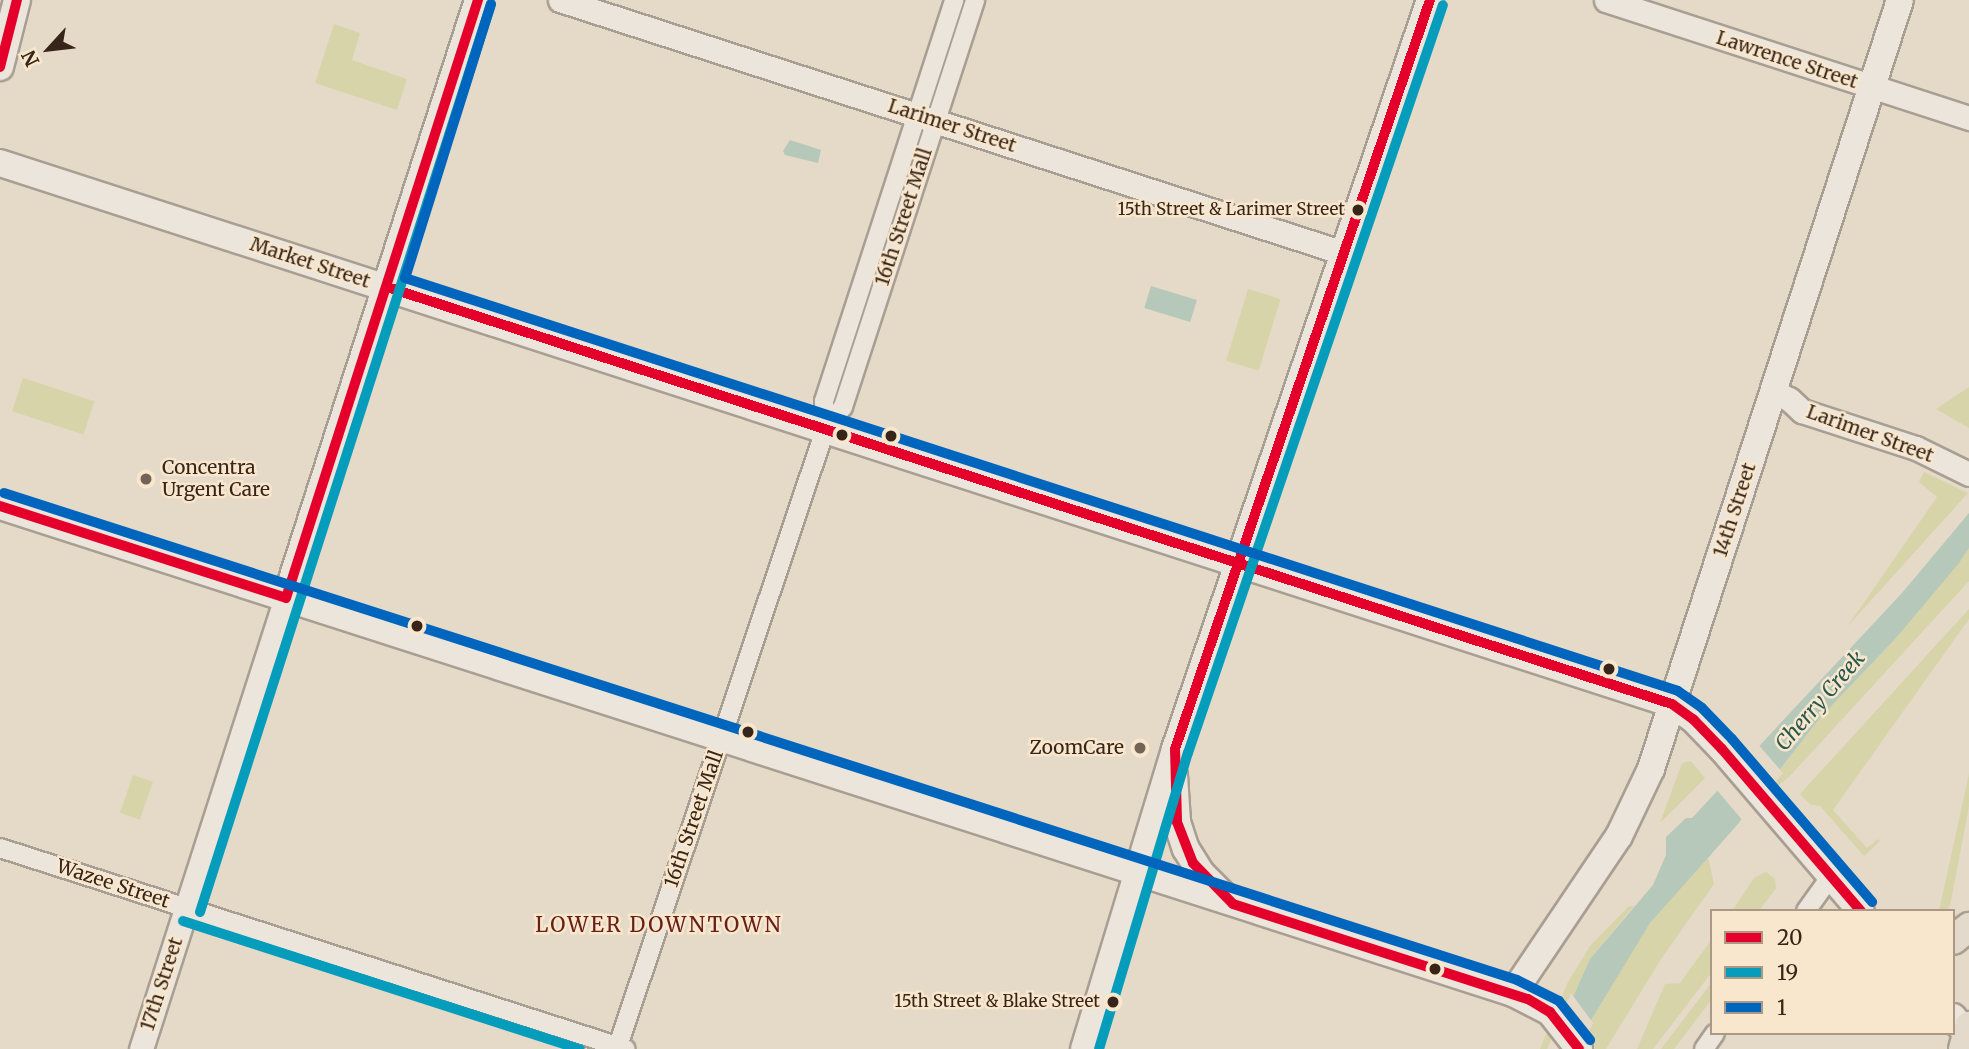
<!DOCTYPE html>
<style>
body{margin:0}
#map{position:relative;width:1969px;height:1049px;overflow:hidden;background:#e5d9c8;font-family:Merriweather,serif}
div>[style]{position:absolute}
.green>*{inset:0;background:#d8d4a9;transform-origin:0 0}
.water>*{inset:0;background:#b5c8ba;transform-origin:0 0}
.pier>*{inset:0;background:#e5d9c8}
.roads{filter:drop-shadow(2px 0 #a99e92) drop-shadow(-2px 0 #a99e92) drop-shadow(0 2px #a99e92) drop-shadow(0 -2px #a99e92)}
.minor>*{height:18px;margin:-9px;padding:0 9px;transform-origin:9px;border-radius:9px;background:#ece5db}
.tertiary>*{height:23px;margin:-11.5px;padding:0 11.5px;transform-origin:11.5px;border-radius:11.5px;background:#ece5db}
.secondary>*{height:26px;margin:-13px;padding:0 13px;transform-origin:13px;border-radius:13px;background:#ece5db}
.primary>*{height:28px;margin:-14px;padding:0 14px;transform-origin:14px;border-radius:14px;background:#e4dacb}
.bus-1>*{height:10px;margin:-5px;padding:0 5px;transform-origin:5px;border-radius:5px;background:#e4002b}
.bus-2>*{height:10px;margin:-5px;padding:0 5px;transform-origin:5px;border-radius:5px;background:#069cbc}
.bus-3>*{height:10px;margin:-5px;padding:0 5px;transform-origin:5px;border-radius:5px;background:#0065bd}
.dots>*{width:19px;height:19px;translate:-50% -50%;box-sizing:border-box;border:4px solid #f8e7cc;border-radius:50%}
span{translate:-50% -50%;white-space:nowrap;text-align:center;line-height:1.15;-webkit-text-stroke:5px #f8e7cc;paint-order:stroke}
.bus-label{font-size:17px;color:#37251a}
.right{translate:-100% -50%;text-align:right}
.street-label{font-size:19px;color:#37251a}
.poi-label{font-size:19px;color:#37251a}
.left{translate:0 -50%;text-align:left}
.water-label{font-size:21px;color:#285850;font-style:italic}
.neighbourhood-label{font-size:21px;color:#671f17;letter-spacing:2px}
.legend{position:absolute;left:1710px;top:909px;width:245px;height:126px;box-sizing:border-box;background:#f8e7cc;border:2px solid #ab9985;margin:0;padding:9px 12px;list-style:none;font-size:21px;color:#37251a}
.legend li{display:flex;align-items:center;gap:14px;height:35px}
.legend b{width:35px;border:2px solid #ab9985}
.north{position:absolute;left:14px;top:14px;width:70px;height:70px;-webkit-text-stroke:5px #f8e7cc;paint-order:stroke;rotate:243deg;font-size:19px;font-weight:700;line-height:28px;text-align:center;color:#37251a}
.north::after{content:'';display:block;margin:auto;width:24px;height:32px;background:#37251a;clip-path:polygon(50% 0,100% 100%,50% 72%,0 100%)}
</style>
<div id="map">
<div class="green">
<div style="clip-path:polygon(334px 24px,360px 33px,352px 60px,407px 79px,397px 110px,315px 83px)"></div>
<div style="left:1248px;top:289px;width:34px;height:75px;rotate:17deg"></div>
<div style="left:23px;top:378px;width:75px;height:35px;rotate:18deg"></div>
<div style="clip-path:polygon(1969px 387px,1969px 428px,1936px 409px)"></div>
<div style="clip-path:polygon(1924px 472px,1968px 493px,1847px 627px,1937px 497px,1919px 482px)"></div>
<div style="clip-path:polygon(1969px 548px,1969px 581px,1790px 776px,1752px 807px,1819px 719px,1896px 638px)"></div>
<div style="clip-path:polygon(1969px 609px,1969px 619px,1833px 810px,1867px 848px,1878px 839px,1880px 841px,1864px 856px,1820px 806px,1810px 804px,1800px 794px)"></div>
<div style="clip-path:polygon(1691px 761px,1705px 778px,1660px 823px,1682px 763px)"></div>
<div style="clip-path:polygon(1969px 774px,1969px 806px,1951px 901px,1948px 911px,1939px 911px)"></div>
<div style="left:133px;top:775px;width:21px;height:40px;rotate:19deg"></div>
<div style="clip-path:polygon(1708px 857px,1714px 884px,1661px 959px,1606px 1049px,1577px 1049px,1588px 1025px,1635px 943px,1681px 884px)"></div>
<div style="clip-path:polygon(1766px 872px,1775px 879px,1776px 888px,1759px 911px,1732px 911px,1755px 877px)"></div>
<div style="clip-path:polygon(1629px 906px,1634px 906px,1590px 959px,1550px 1049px,1540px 1049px,1567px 984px,1590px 946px)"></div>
<div style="clip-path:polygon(1712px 939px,1712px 972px,1653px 1049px,1637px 1049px,1665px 984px,1680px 983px)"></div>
<div style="clip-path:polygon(1712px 982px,1712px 999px,1674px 1049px,1661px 1049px)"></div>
</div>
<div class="water">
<div style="clip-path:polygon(790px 140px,821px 150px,818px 163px,785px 155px,783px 151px)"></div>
<div style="left:1151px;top:286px;width:48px;height:23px;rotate:17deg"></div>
<div style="clip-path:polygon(1969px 513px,1969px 548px,1959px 563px,1896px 638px,1819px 719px,1738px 824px,1650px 923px,1588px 1025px,1550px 1049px,1590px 959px,1653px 885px,1666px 855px,1666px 837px,1686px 818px,1692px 818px,1902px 593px)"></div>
</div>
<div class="pier">
<div style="clip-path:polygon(1757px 743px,1783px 773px,1744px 822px,1715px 788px)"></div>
<div style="clip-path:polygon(1571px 993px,1593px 1023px,1581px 1049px,1547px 1049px)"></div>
</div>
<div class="roads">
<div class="minor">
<div style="left:825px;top:430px;width:29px;rotate:-92deg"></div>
<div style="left:824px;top:401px;width:422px;rotate:-72deg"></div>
<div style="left:0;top:848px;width:657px;rotate:17.8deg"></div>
<div style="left:1806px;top:911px;width:43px;rotate:-54.5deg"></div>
<div style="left:617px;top:1049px;width:653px;rotate:-71.43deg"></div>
<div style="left:825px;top:430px;width:29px;rotate:-52deg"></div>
<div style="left:843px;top:407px;width:428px;rotate:-72deg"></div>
<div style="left:1704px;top:1049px;width:19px;rotate:-55deg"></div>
</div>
<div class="tertiary">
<div style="left:560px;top:0;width:824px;rotate:17.89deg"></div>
<div style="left:1606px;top:0;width:382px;rotate:18deg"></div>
<div style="left:1773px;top:391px;width:18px;rotate:27deg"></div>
<div style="left:1789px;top:399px;width:18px;rotate:43deg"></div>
<div style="left:1802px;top:411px;width:120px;rotate:18deg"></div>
<div style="left:1916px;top:448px;width:59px;rotate:26.1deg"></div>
<div style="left:141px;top:1049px;width:474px;rotate:-72.2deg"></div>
</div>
<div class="secondary">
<div style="left:0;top:67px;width:69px;rotate:-75.8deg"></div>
<div style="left:0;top:163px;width:1757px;rotate:17.93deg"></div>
<div style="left:1672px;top:704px;width:26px;rotate:36deg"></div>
<div style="left:1693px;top:719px;width:42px;rotate:46deg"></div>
<div style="left:1722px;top:749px;width:213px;rotate:49.4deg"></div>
<div style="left:0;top:506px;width:1589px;rotate:17.84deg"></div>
<div style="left:1513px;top:993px;width:42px;rotate:27.2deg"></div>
<div style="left:1550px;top:1012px;width:47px;rotate:51.9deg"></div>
<div style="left:286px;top:598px;width:628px;rotate:-72.2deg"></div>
<div style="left:1174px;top:775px;width:47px;rotate:86.3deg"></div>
<div style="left:1177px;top:822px;width:28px;rotate:72deg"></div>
<div style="left:1186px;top:849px;width:28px;rotate:58deg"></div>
<div style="left:1201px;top:873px;width:40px;rotate:45deg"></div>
<div style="left:1513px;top:993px;width:189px;rotate:-56deg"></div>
<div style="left:1619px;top:836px;width:74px;rotate:-64.5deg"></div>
<div style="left:1651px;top:769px;width:808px;rotate:-72.06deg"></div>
<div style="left:1953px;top:1017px;width:22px;rotate:51deg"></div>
<div style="left:1084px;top:1049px;width:313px;rotate:-73.1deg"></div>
<div style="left:1175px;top:749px;width:791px;rotate:-71.2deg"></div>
</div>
<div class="primary">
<div style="left:1953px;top:940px;width:21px;rotate:-39deg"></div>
<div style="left:1963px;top:1049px;width:24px;rotate:-75deg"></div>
</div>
</div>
<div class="bus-1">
<div style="left:1430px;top:0;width:791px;rotate:108.8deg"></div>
<div style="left:1175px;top:749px;width:73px;rotate:88.4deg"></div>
<div style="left:1177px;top:822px;width:44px;rotate:68.7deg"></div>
<div style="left:1193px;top:863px;width:57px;rotate:45.7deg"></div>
<div style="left:1233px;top:904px;width:310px;rotate:17.9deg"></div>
<div style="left:1528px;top:999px;width:26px;rotate:31deg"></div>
<div style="left:1550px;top:1012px;width:47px;rotate:51.9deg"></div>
<div style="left:0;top:67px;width:69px;rotate:-75.8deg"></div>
<div style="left:387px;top:287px;width:1351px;rotate:17.98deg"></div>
<div style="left:1672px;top:704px;width:26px;rotate:36deg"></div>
<div style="left:1693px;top:719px;width:42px;rotate:46deg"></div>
<div style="left:1722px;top:749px;width:213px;rotate:49.4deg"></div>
<div style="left:0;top:506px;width:300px;rotate:17.8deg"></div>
<div style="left:286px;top:598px;width:628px;rotate:-72.2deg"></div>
</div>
<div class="bus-2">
<div style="left:200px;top:912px;width:953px;rotate:-72.23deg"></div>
<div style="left:183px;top:921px;width:417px;rotate:17.9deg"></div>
<div style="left:1099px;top:1049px;width:309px;rotate:-73.3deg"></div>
<div style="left:1188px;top:753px;width:790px;rotate:-71.18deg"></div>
</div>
<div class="bus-3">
<div style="left:491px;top:4px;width:287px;rotate:107.4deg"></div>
<div style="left:405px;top:278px;width:1338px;rotate:17.97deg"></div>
<div style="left:1678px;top:691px;width:29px;rotate:35deg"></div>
<div style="left:1702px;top:708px;width:43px;rotate:45.9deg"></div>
<div style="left:1732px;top:739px;width:215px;rotate:49.3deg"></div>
<div style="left:4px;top:493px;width:1589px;rotate:17.84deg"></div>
<div style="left:1517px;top:980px;width:47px;rotate:26.6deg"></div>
<div style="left:1559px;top:1001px;width:50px;rotate:51.5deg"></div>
</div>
<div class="dots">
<div style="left:1358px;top:210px;background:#37251a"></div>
<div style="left:842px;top:435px;background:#37251a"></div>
<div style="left:891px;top:436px;background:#37251a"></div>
<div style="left:146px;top:479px;background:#746457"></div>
<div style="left:417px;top:626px;background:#37251a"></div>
<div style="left:1609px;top:669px;background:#37251a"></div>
<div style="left:748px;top:732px;background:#37251a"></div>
<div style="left:1140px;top:748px;background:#746457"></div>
<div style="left:1435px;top:969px;background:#37251a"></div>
<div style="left:1113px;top:1002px;background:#37251a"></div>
</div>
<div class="bus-label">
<span class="right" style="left:1345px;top:210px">15th Street &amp; Larimer Street</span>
<span class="right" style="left:1100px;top:1002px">15th Street &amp; Blake Street</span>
</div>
<div class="street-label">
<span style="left:1787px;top:60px;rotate:18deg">Lawrence Street</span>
<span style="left:952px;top:126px;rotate:18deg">Larimer Street</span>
<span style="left:904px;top:217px;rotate:-72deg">16th Street Mall</span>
<span style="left:310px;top:263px;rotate:18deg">Market Street</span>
<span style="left:1870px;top:434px;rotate:20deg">Larimer Street</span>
<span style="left:1735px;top:510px;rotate:-72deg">14th Street</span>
<span style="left:694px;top:819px;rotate:-71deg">16th Street Mall</span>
<span style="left:113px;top:884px;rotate:18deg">Wazee Street</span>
<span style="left:162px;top:984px;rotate:-72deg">17th Street</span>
</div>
<div class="poi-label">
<span class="left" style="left:162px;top:479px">Concentra<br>Urgent Care</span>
<span class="right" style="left:1124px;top:748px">ZoomCare</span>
</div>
<div class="water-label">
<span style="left:1820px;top:701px;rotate:-49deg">Cherry Creek</span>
</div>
<div class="neighbourhood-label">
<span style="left:659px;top:925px">LOWER DOWNTOWN</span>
</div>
<ul class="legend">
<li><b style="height:9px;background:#e4002b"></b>20</li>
<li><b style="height:9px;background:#069cbc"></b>19</li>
<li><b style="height:9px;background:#0065bd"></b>1</li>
</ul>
<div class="north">N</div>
</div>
